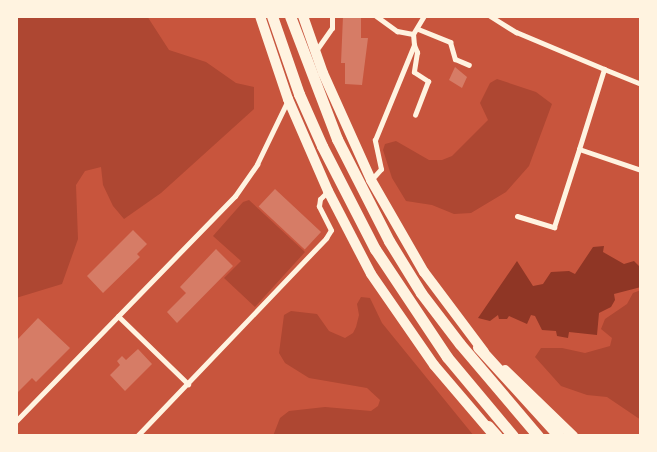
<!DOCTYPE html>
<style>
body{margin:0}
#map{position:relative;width:657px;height:452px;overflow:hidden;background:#c8553d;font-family:Poppins,sans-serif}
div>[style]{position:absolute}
.green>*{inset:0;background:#ae4732}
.water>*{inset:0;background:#8f3625}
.building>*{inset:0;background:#d67c66;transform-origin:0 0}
.minor>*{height:5px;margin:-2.5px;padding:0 2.5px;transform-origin:2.5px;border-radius:2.5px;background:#fff3e0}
.trunk>*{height:10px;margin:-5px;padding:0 5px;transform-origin:5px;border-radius:5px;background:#fff3e0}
.motorway>*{height:11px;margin:-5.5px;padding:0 5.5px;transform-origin:5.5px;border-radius:5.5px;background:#fff3e0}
span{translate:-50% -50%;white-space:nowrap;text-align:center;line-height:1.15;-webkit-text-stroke:4px #fff3e0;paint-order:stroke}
.frame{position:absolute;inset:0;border:18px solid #fff3e0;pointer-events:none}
</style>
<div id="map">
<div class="green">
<div style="clip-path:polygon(16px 16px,147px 16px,169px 50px,206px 62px,236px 83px,254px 87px,254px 109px,161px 193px,124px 219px,113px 206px,103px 185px,101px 167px,85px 171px,76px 185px,78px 239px,62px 284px,16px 298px)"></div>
<div style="clip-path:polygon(497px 79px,536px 92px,552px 104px,529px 166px,506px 192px,471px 213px,454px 214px,432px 205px,406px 201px,392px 178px,383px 150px,385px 144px,396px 141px,429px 160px,442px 160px,452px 156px,488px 120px,480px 103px,490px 83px)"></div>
<div style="clip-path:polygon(249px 200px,305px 252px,255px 307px,224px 278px,241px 261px,213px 236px,243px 202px)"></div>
<div style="clip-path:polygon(641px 290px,641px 420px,607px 397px,587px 395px,561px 386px,535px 357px,541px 348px,562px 348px,585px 353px,610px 346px,612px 338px,601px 329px,605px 319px,627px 304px,633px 293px)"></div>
<div style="clip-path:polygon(361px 297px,370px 298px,382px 323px,474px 436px,273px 436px,280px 418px,289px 411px,325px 407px,371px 411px,378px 406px,380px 400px,367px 388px,309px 378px,285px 363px,279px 353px,284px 315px,291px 311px,317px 314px,329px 331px,345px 338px,353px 333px,356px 327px,359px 315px,357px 304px)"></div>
</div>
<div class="water">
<div style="clip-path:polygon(604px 246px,603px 252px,624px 264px,634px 261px,641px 268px,641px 287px,614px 294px,615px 300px,611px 307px,599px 313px,597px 335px,569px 332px,568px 338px,557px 336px,556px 331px,542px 330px,535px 316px,531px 315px,527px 324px,509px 316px,507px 319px,499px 319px,498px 315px,490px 321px,478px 318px,517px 261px,533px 286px,543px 284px,551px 272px,569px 271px,575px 274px,593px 247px)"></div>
</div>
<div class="building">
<div style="clip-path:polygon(343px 16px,361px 16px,361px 38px,368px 38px,362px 85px,345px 84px,345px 63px,341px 63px)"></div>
<div style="clip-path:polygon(455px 67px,467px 77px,462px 88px,449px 80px)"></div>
<div style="left:275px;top:189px;width:63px;height:24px;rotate:43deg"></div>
<div style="clip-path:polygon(133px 230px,147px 244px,137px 254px,140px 257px,103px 293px,87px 276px)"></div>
<div style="clip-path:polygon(216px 249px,233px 266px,177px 323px,167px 312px,186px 293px,180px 287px)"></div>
<div style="clip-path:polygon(38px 318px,70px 348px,36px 382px,32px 378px,16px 394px,16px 341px)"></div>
<div style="clip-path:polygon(138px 349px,152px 364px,125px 391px,110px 375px,120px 365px,117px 361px,122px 356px,126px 360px)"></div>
</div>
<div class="minor">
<div style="left:376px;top:16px;width:26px;rotate:36deg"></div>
<div style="left:397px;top:31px;width:16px;rotate:11deg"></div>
<div style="left:413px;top:34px;width:21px;rotate:-59deg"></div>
<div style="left:490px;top:16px;width:31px;rotate:32deg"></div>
<div style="left:516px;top:32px;width:95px;rotate:22.8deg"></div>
<div style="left:418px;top:29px;width:35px;rotate:22deg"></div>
<div style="left:450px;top:42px;width:18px;rotate:74deg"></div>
<div style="left:455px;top:59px;width:15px;rotate:23deg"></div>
<div style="left:414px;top:45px;width:8px;rotate:67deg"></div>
<div style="left:417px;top:52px;width:20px;rotate:99deg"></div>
<div style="left:414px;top:72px;width:17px;rotate:33deg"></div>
<div style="left:428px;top:81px;width:36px;rotate:111deg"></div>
<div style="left:315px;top:52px;width:29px;rotate:-55deg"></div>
<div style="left:332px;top:28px;width:12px;rotate:-90deg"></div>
<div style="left:579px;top:149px;width:84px;rotate:-72.6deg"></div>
<div style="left:604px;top:69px;width:40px;rotate:22deg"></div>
<div style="left:371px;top:180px;width:15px;rotate:-48deg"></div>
<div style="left:381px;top:169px;width:30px;rotate:-102deg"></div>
<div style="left:375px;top:140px;width:103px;rotate:-67.7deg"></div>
<div style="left:414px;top:45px;width:11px;rotate:-95deg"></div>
<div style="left:517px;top:216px;width:39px;rotate:17deg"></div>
<div style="left:554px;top:227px;width:82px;rotate:-72.2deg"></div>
<div style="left:579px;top:149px;width:65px;rotate:18.7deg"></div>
<div style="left:118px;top:316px;width:98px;rotate:44.2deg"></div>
<div style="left:16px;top:421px;width:314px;rotate:-45.8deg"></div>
<div style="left:235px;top:196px;width:39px;rotate:-55deg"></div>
<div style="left:257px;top:164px;width:71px;rotate:-64.2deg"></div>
<div style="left:137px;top:436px;width:274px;rotate:-46.3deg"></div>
<div style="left:326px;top:238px;width:9px;rotate:-58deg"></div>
<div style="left:331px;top:230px;width:27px;rotate:-117deg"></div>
<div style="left:319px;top:206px;width:7px;rotate:-82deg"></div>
<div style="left:320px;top:199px;width:11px;rotate:-45deg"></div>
</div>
<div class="trunk">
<div style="left:260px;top:16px;width:88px;rotate:71.4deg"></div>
<div style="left:288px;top:99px;width:100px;rotate:66.5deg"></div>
<div style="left:328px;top:191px;width:93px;rotate:62.6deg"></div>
<div style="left:371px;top:274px;width:111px;rotate:55.3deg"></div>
<div style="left:434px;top:365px;width:89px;rotate:49.5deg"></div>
<div style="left:303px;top:16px;width:60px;rotate:70.7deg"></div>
<div style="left:323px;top:73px;width:117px;rotate:65.8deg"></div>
<div style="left:371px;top:180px;width:106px;rotate:60.1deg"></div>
<div style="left:424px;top:272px;width:100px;rotate:53.1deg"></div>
<div style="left:505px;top:370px;width:95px;rotate:44.1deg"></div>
</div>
<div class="motorway">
<div style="left:272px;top:16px;width:83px;rotate:70.9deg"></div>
<div style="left:299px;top:94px;width:57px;rotate:66.1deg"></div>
<div style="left:322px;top:146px;width:116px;rotate:62.8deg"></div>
<div style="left:375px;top:249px;width:130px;rotate:56.3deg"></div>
<div style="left:447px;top:357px;width:103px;rotate:50.1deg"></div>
<div style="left:290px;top:16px;width:132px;rotate:69.1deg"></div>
<div style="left:337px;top:139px;width:114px;rotate:63deg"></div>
<div style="left:389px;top:241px;width:61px;rotate:58.4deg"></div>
<div style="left:421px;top:293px;width:64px;rotate:52.6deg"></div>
<div style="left:460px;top:344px;width:121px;rotate:49.7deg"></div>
<div style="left:478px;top:347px;width:120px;rotate:47.7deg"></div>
<div style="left:488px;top:426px;width:13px;rotate:48deg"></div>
</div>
<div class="frame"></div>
</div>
